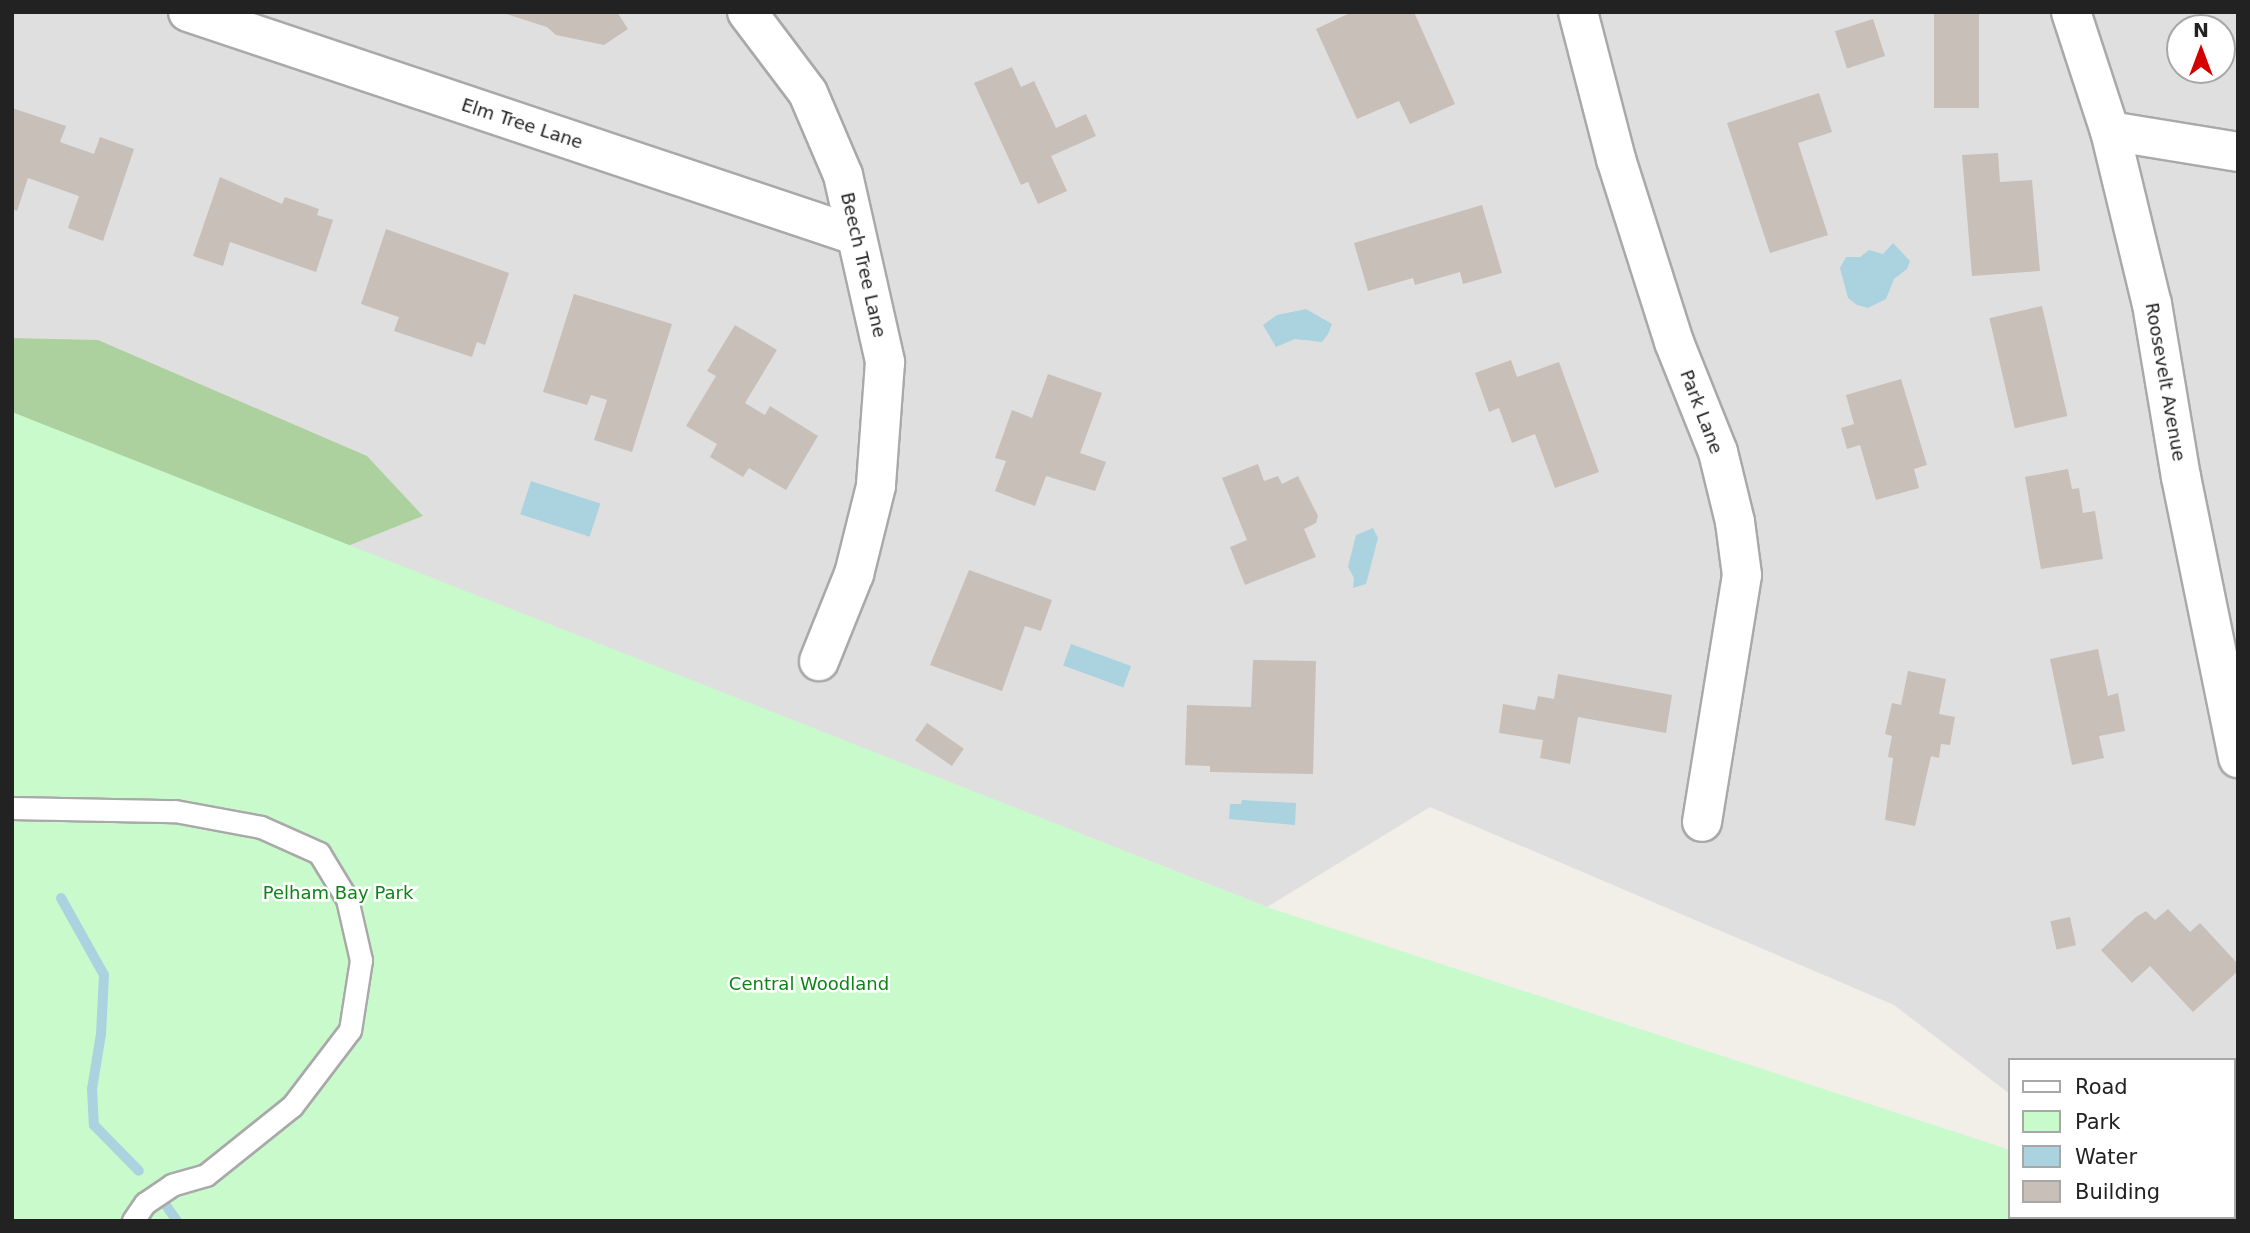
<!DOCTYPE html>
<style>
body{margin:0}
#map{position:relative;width:2250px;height:1233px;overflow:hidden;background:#f2efe9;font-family:"DejaVu Sans",sans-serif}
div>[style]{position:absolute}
.residential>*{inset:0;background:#e0dfdf}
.forest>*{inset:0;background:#add19e}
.park>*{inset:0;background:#c8facc}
.water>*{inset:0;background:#aad3df;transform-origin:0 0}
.stream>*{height:10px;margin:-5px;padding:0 5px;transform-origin:5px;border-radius:5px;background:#aad3df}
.building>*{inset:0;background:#c7bfb8;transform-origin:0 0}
.roads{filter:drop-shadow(2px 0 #a9a9a9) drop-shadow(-2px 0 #a9a9a9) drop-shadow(0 2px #a9a9a9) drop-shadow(0 -2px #a9a9a9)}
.lane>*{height:21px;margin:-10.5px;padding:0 10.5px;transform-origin:10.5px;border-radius:10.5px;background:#fff}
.street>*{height:38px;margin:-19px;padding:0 19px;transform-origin:19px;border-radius:19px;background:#fff}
span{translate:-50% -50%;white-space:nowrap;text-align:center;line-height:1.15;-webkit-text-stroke:5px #fff;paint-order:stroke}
.street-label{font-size:18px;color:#222}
.park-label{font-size:18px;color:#0c8416}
.frame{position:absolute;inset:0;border:14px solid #222;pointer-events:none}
.legend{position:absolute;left:2008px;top:1058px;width:228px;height:161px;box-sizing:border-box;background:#fff;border:2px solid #a7a7a7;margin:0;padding:9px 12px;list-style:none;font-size:21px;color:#222}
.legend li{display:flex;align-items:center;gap:14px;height:35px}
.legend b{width:35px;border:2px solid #a7a7a7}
.north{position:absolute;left:2166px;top:14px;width:70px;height:70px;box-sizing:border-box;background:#fff;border:2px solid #a7a7a7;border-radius:50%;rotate:0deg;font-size:19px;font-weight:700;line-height:28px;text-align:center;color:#222}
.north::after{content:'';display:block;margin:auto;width:24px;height:32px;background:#d40000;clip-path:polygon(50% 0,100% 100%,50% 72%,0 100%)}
</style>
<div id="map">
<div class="residential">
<div style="clip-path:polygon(evenodd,12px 12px,2238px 12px,2238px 1221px,2217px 1217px,2234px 1217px,2234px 1060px,2010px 1060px,2010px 1094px,1894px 1005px,1430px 807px,1267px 907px,348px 546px,423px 516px,98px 341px,12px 338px,12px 12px,2180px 28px,2222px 28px,2222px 70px,2180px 70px,2180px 28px)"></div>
</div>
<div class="forest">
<div style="clip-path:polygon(12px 338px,98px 340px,367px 456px,423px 516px,348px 546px,260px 555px,12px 527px)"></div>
</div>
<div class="park">
<div style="clip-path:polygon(12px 412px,1267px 907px,2010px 1150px,2010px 1217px,2228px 1221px,12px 1221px)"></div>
</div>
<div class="water">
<div style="clip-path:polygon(1893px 243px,1910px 261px,1907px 269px,1894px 279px,1886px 299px,1868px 308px,1857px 305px,1848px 298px,1840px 268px,1846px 257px,1860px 257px,1869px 250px,1883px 254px)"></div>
<div style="clip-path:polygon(1306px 309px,1332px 324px,1328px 334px,1322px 342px,1295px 339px,1276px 347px,1263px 325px,1277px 315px)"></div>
<div style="left:531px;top:481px;width:73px;height:35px;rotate:18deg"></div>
<div style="clip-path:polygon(1373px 528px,1378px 538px,1366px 584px,1353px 588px,1354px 578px,1348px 567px,1356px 535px)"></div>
<div style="left:1071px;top:644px;width:64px;height:23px;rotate:20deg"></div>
<div style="clip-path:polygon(1242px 800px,1296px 803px,1295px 825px,1229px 819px,1230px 804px,1241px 804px)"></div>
</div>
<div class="stream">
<div style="left:61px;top:898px;width:88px;rotate:60.8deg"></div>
<div style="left:104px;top:975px;width:59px;rotate:92.9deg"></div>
<div style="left:101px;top:1034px;width:56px;rotate:99.3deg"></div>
<div style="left:92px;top:1089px;width:36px;rotate:87deg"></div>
<div style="left:94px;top:1125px;width:64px;rotate:45.6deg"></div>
<div style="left:165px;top:1204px;width:21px;rotate:55deg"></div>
</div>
<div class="building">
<div style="clip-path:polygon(617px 12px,628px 29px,604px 45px,556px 35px,547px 27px,503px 13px)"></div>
<div style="clip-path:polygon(1352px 12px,1414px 12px,1455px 104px,1410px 124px,1399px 101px,1357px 119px,1316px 29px)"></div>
<div style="left:1934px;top:12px;width:45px;height:96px"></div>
<div style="left:1873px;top:19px;width:39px;height:40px;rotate:72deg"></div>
<div style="clip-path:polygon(1012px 67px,1021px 87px,1034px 81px,1056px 128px,1086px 114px,1096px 136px,1051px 156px,1067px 191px,1038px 204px,1028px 182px,1021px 185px,974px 83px)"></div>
<div style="clip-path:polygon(1819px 93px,1832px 132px,1798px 143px,1828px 235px,1770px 253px,1727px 123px)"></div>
<div style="clip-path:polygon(12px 108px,66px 126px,60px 142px,94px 154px,100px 137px,134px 149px,103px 241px,68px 228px,79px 196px,28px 178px,17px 211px,12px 209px)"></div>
<div style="clip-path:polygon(1998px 153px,2000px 182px,2032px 180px,2040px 271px,1972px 276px,1962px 155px)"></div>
<div style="clip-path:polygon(220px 177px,282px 204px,285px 197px,319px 209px,317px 215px,333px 220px,316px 272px,230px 242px,223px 266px,193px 256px)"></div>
<div style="clip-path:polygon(1482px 205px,1502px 273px,1463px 284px,1460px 272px,1415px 285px,1413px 278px,1368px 291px,1354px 243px)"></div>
<div style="clip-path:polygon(386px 229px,509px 273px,485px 345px,477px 342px,472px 357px,394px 331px,399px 317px,361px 304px)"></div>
<div style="clip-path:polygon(574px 294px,672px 324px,632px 452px,594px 440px,607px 400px,591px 395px,587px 405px,543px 392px)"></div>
<div style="left:2042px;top:306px;width:113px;height:54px;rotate:77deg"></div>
<div style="clip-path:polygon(735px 325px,777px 350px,745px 403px,765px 415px,770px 406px,818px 436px,786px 490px,749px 468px,743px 477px,710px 457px,717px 444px,686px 426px,716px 376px,707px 371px)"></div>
<div style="clip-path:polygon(1511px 360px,1517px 377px,1559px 362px,1599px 472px,1555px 488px,1535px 434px,1512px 443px,1499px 408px,1489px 412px,1475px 373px)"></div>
<div style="clip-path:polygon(1048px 374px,1102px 393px,1080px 453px,1106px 462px,1095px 491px,1046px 476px,1035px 506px,995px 491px,1006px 461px,995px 458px,1012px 410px,1032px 418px)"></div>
<div style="clip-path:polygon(1901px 379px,1927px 465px,1914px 469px,1919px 488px,1876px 500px,1860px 445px,1847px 449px,1841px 428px,1854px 424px,1846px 395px)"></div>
<div style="clip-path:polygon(1258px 464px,1264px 481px,1278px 476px,1282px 484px,1298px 476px,1318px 516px,1316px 523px,1304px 529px,1316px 557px,1245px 585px,1230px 547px,1247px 540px,1222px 478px)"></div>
<div style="clip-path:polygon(2068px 469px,2072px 489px,2079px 488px,2083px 513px,2095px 511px,2103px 559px,2041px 569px,2025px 477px)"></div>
<div style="clip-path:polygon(969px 570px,1052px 600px,1041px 631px,1025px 626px,1002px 691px,930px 665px)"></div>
<div style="clip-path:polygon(2098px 649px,2108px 696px,2118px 693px,2125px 731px,2099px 736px,2104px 758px,2072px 765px,2050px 659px)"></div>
<div style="clip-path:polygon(1253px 660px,1316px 661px,1313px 774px,1210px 772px,1210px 766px,1185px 765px,1187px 705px,1251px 707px)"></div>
<div style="clip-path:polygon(1908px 671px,1946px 679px,1939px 714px,1955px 717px,1950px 745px,1941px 744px,1939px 758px,1931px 756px,1915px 826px,1885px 820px,1893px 758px,1888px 757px,1892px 736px,1885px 734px,1892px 703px,1901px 705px)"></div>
<div style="clip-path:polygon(1558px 674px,1672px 695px,1666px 733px,1578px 717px,1570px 764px,1540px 758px,1543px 740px,1499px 733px,1503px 704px,1535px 710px,1538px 696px,1554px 699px)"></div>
<div style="left:927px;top:723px;width:45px;height:21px;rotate:35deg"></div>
<div style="clip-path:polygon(2168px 909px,2190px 932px,2200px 923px,2238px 964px,2238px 971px,2193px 1012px,2150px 966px,2132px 983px,2101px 950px,2136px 917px,2146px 911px,2155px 920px)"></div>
<div style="left:2070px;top:917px;width:29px;height:20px;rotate:78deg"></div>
</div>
<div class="roads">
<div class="lane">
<div style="left:12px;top:808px;width:163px;rotate:1.1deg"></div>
<div style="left:175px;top:811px;width:87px;rotate:10.5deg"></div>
<div style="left:261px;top:827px;width:64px;rotate:24.1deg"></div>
<div style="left:319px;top:853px;width:54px;rotate:58.7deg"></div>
<div style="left:347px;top:899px;width:63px;rotate:77.1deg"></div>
<div style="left:361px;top:960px;width:71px;rotate:98.9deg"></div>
<div style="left:350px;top:1030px;width:96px;rotate:127.3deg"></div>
<div style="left:292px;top:1106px;width:110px;rotate:141.3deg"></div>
<div style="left:206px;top:1175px;width:35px;rotate:164deg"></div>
<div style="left:172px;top:1185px;width:32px;rotate:146deg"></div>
<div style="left:145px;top:1203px;width:22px;rotate:124deg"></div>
</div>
<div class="street">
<div style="left:188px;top:12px;width:703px;rotate:18.49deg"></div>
<div style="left:747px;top:12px;width:101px;rotate:53deg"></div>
<div style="left:808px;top:93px;width:89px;rotate:66.9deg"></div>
<div style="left:843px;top:175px;width:192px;rotate:77.3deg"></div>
<div style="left:885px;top:362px;width:124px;rotate:94.2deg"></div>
<div style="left:876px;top:486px;width:91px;rotate:104deg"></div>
<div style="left:854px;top:574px;width:94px;rotate:111.9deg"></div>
<div style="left:1578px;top:12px;width:152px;rotate:75.5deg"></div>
<div style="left:1616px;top:159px;width:192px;rotate:72.4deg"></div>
<div style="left:1674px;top:342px;width:118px;rotate:68.2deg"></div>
<div style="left:1718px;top:452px;width:72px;rotate:76.3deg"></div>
<div style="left:1735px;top:522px;width:53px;rotate:82.5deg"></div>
<div style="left:1742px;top:575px;width:250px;rotate:99.2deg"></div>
<div style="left:2071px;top:12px;width:125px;rotate:71.9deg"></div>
<div style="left:2110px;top:131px;width:178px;rotate:76.4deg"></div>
<div style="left:2152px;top:304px;width:175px;rotate:80.5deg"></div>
<div style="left:2181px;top:477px;width:287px;rotate:78.5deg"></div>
<div style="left:2110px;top:131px;width:130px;rotate:9.3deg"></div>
</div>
</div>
<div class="street-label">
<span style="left:522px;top:124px;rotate:18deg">Elm Tree Lane</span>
<span style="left:863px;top:265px;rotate:77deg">Beech Tree Lane</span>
<span style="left:2165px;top:382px;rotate:80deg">Roosevelt Avenue</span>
<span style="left:1701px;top:412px;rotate:69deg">Park Lane</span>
</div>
<div class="park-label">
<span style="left:338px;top:893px">Pelham Bay Park</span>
<span style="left:809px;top:984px">Central Woodland</span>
</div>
<div class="frame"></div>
<ul class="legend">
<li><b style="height:9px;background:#fff"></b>Road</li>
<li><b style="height:19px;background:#c8facc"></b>Park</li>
<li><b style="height:19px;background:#aad3df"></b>Water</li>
<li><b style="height:19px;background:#c7bfb8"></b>Building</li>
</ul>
<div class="north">N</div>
</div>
